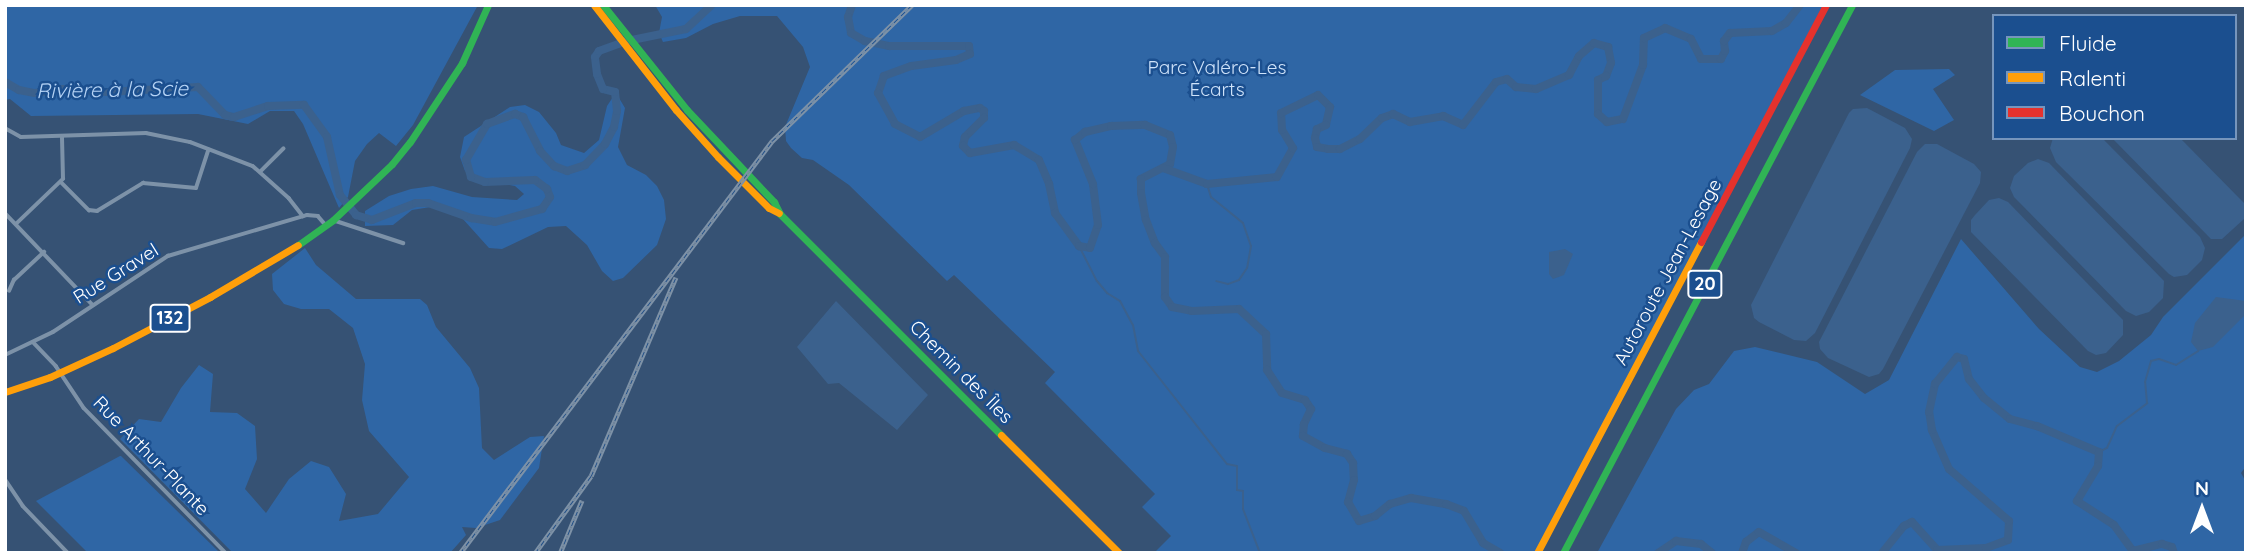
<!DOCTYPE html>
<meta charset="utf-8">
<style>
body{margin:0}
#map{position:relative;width:2251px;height:558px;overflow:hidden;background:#365274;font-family:Quicksand,sans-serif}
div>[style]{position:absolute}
.green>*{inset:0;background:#2f66a5}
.water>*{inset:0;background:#3b618d}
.stream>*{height:2px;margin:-1px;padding:0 1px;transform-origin:1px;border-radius:1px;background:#3b618d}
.river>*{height:8px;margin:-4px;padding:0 4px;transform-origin:4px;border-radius:4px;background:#3b618d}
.street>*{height:3.5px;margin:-1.75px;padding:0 1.75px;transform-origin:1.75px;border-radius:1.75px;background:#7d92a8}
.fast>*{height:7px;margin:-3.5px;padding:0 3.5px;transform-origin:3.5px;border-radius:3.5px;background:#30b455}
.slow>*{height:7px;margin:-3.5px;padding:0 3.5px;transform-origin:3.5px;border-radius:3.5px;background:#ff9f0a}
.jam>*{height:7px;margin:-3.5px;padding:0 3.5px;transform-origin:3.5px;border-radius:3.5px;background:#e5322d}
.rail>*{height:4.5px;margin-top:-2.25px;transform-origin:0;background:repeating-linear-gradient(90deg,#1b4f8f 0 5px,#7e92a7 0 10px);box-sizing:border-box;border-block:2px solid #7e92a7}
span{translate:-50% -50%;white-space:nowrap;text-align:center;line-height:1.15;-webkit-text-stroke:5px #1b4f8f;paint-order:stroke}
.shield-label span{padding:2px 5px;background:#1b4f8f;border:2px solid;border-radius:5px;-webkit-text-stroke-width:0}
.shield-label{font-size:18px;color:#fff;font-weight:700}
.park-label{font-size:19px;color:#cfe3fa}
.street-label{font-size:19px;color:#fff}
.water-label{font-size:21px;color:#b5d3f5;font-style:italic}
.frame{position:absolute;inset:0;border:7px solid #fff;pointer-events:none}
.legend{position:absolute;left:1992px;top:14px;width:245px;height:126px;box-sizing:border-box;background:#1b4f8f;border:2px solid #7695bc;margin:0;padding:9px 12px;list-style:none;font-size:21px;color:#fff}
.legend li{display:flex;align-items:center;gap:14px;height:35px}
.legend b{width:35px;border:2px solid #7695bc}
.north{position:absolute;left:2167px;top:474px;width:70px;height:70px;-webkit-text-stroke:5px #1b4f8f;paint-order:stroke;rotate:0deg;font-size:19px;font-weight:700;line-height:28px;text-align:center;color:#fff}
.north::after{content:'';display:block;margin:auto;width:24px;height:32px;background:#fff;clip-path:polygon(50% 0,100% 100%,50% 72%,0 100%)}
</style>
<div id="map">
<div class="green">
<div style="clip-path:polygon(5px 5px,478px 5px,413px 125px,396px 146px,379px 133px,367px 144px,355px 161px,348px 197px,339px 208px,303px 124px,294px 111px,270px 111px,248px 124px,198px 114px,31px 116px,10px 99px,5px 100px)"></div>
<div style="clip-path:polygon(655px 5px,1826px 5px,1536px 553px,1154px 553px,1171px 536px,1142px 507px,1155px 494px,1045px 383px,1055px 372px,954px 275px,947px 281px,849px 185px,813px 160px,802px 158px,791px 148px,786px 141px,785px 127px,810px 67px,803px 47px,777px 16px,740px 16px,713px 24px,686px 38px,663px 42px,659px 33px,662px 17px)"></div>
<div style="clip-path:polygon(1949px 69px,1955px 75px,1933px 89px,1954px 120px,1934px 131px,1860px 95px,1895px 70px)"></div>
<div style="clip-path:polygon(613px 97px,619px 98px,625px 108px,618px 147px,627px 165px,646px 175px,657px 186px,664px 200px,666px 219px,657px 245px,623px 278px,613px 281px,602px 271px,587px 245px,566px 226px,548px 227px,502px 249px,489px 248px,462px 218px,443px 205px,412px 210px,393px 225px,365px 226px,365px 211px,389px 196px,411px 189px,433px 186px,472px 197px,517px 200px,524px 194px,515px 186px,480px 180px,465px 171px,460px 157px,464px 137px,510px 107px,525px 105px,539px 112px,556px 133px,561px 145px,584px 153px,599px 140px,607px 106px)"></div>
<div style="clip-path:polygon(2246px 234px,2246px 466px,2241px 473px,2246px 482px,2246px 553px,1597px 553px,1676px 409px,1694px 390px,1709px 384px,1734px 351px,1755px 347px,1817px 362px,1865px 394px,1889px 380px,1961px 239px,2039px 329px,2080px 367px,2097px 372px,2119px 361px,2151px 335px,2163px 317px)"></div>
<div style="clip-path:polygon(305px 248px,316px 265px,356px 299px,420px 299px,427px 305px,436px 327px,470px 368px,479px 388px,482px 448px,494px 460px,530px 437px,544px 436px,539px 468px,500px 520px,476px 528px,462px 527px,466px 535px,450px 553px,233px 553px,120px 439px,139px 419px,161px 422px,181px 388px,199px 365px,213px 374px,210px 412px,237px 413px,255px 426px,257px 459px,245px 489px,266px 513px,289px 479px,311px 461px,329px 467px,346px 494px,339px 521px,378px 514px,409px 477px,369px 431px,362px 400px,365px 364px,353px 328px,329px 309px,301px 309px,284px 304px,273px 290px,272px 274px)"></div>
<div style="clip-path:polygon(120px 456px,121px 456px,220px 553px,88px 553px,36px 501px)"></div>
</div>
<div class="water">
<div style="clip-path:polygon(1867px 108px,1905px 128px,1912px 139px,1910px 148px,1815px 333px,1806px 341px,1794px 340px,1759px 322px,1754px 318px,1751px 305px,1849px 113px,1853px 109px)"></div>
<div style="clip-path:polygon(2053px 138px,2102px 138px,2200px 237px,2205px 248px,2202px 260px,2187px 275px,2174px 277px,2169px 274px,2056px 162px,2050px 148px)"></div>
<div style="clip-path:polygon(2112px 138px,2180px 138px,2244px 203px,2244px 219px,2222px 239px,2211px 239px)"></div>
<div style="clip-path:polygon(1925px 144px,1937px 144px,1974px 164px,1981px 172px,1980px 183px,1883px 369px,1879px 374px,1869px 377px,1828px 358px,1820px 349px,1819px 342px,1917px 152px)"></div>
<div style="clip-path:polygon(2038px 159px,2049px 163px,2164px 281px,2163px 298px,2149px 312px,2136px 316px,2126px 311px,2014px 197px,2010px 188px,2014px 176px,2028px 163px)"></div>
<div style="clip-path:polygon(1999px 198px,2008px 202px,2123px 320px,2123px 335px,2106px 353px,2096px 355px,2088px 351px,1971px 232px,1971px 220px,1975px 215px,1989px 200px)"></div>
<div style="clip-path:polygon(1565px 249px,1573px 254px,1564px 275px,1553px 279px,1549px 274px,1549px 252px)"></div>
<div style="clip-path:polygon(2216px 297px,2246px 301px,2246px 314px,2213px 347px,2198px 351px,2191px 342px,2195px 323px)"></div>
<div style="clip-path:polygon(836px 301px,928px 395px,897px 430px,839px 383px,828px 384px,797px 347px)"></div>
</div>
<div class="stream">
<div style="left:1207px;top:184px;width:14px;rotate:73deg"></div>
<div style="left:1211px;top:197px;width:41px;rotate:39.1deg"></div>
<div style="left:1243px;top:223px;width:24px;rotate:71deg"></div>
<div style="left:1251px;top:246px;width:22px;rotate:100deg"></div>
<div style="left:1247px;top:268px;width:14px;rotate:124deg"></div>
<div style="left:1239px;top:280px;width:12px;rotate:160deg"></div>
<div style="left:1228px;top:284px;width:12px;rotate:-166deg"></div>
<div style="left:1079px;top:246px;width:39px;rotate:63deg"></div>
<div style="left:1097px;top:281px;width:16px;rotate:50deg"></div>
<div style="left:1107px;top:293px;width:15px;rotate:32deg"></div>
<div style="left:1120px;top:301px;width:27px;rotate:62deg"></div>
<div style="left:1133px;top:325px;width:26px;rotate:79deg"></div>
<div style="left:1138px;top:351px;width:144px;rotate:51.8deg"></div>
<div style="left:1227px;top:464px;width:10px;rotate:11deg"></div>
<div style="left:1237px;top:466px;width:24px;rotate:90deg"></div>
<div style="left:1237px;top:490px;width:6px;rotate:9deg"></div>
<div style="left:1243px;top:491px;width:18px;rotate:90deg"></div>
<div style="left:1243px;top:509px;width:47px;rotate:68.9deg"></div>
<div style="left:2099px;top:452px;width:9px;rotate:-27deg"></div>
<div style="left:2107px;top:448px;width:24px;rotate:-66deg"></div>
<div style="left:2117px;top:426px;width:38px;rotate:-37deg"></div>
<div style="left:2147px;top:403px;width:21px;rotate:-95deg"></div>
<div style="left:2145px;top:382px;width:22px;rotate:-74deg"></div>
<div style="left:2151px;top:361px;width:8px;rotate:-14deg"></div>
<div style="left:2159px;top:359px;width:18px;rotate:19deg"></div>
<div style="left:2176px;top:365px;width:26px;rotate:-32deg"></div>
</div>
<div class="river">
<div style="left:852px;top:5px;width:13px;rotate:108deg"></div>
<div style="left:848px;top:17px;width:16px;rotate:79deg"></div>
<div style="left:851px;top:33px;width:16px;rotate:30deg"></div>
<div style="left:865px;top:41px;width:25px;rotate:12deg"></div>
<div style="left:889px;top:46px;width:80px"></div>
<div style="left:969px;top:46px;width:8px;rotate:83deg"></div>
<div style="left:970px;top:54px;width:15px;rotate:157deg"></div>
<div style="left:956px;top:60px;width:45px;rotate:172.4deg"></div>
<div style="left:911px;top:66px;width:29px;rotate:160deg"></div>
<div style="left:884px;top:76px;width:18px;rotate:109deg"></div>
<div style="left:878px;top:93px;width:35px;rotate:61deg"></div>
<div style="left:895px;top:124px;width:28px;rotate:27deg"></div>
<div style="left:920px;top:137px;width:51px;rotate:-30.6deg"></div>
<div style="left:964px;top:111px;width:16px;rotate:-11deg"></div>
<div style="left:980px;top:108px;width:5px;rotate:37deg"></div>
<div style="left:984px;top:111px;width:7px;rotate:90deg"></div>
<div style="left:984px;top:118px;width:27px;rotate:135deg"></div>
<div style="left:965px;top:137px;width:9px;rotate:103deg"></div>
<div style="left:963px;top:146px;width:10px;rotate:45deg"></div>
<div style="left:970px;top:153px;width:45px;rotate:-10.3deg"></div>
<div style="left:1014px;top:145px;width:29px;rotate:31deg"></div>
<div style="left:1039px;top:160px;width:26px;rotate:67deg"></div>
<div style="left:1049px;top:184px;width:30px;rotate:78deg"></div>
<div style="left:1055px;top:213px;width:41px;rotate:54deg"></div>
<div style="left:1079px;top:246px;width:11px;rotate:10deg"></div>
<div style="left:1090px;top:248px;width:24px;rotate:-71deg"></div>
<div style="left:1098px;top:225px;width:41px;rotate:-97deg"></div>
<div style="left:1093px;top:184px;width:48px;rotate:-112.2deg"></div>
<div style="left:1075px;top:140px;width:13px;rotate:-39deg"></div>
<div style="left:1085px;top:132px;width:27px;rotate:-13deg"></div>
<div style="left:1111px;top:126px;width:34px;rotate:-2deg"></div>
<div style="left:1145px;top:125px;width:27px;rotate:22deg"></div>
<div style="left:1170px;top:135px;width:12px;rotate:76deg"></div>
<div style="left:1173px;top:147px;width:17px;rotate:100deg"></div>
<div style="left:1170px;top:164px;width:33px;rotate:153deg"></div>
<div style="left:1141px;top:179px;width:14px;rotate:90deg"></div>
<div style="left:1141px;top:193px;width:27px;rotate:80deg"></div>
<div style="left:1146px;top:220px;width:25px;rotate:69deg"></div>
<div style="left:1155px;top:243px;width:17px;rotate:54deg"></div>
<div style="left:1165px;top:257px;width:40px;rotate:90deg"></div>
<div style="left:1165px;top:297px;width:12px;rotate:55deg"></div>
<div style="left:1172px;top:307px;width:20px;rotate:11deg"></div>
<div style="left:1192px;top:311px;width:47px;rotate:-2.4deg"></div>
<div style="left:1239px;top:309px;width:37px;rotate:43deg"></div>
<div style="left:1266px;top:334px;width:36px;rotate:88deg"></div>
<div style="left:1267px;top:370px;width:27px;rotate:57deg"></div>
<div style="left:1282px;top:393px;width:24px;rotate:17deg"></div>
<div style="left:1305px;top:400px;width:11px;rotate:56deg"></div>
<div style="left:1311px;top:409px;width:17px;rotate:115deg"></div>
<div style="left:1304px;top:424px;width:12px;rotate:95deg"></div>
<div style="left:1303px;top:436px;width:25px;rotate:29deg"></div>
<div style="left:1325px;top:448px;width:23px;rotate:15deg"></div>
<div style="left:1347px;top:454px;width:11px;rotate:56deg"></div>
<div style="left:1353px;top:463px;width:17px;rotate:87deg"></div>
<div style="left:1354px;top:480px;width:23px;rotate:105deg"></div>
<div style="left:1348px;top:502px;width:22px;rotate:60deg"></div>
<div style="left:1359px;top:521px;width:17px;rotate:-17deg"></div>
<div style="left:1375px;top:516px;width:19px;rotate:-39deg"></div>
<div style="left:1390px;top:504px;width:22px;rotate:-16deg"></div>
<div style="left:1411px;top:498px;width:36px;rotate:10deg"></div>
<div style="left:1446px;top:504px;width:19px;rotate:21deg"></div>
<div style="left:1464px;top:511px;width:37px;rotate:59deg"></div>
<div style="left:1483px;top:543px;width:20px;rotate:30deg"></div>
<div style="left:5px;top:82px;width:16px;rotate:30deg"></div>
<div style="left:19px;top:90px;width:16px;rotate:11deg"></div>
<div style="left:35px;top:93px;width:27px;rotate:-8deg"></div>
<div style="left:62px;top:89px;width:46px;rotate:3.7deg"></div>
<div style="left:108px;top:92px;width:90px;rotate:-3.2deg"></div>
<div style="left:198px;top:87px;width:39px;rotate:46deg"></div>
<div style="left:225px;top:115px;width:9px;rotate:13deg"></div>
<div style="left:234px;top:117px;width:36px;rotate:-18deg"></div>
<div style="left:268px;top:106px;width:36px;rotate:-2deg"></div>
<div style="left:304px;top:105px;width:39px;rotate:54deg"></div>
<div style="left:327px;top:137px;width:59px;rotate:77.4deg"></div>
<div style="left:340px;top:195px;width:26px;rotate:51deg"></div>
<div style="left:356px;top:215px;width:17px;rotate:17deg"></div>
<div style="left:372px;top:220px;width:47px;rotate:-21.1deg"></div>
<div style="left:416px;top:203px;width:12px"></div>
<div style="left:428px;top:203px;width:46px;rotate:19.2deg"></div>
<div style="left:471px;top:218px;width:24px;rotate:9deg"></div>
<div style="left:495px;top:222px;width:49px;rotate:-15.5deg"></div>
<div style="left:542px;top:209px;width:14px;rotate:-56deg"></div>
<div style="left:550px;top:197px;width:9px;rotate:-111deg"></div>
<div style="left:547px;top:189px;width:15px;rotate:-143deg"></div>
<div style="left:535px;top:180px;width:50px;rotate:177.7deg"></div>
<div style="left:485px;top:182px;width:15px;rotate:-160deg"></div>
<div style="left:471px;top:177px;width:18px;rotate:-106deg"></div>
<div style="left:466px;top:160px;width:42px;rotate:-59.7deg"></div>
<div style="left:487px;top:124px;width:30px;rotate:-20deg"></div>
<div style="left:515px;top:114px;width:9px;rotate:21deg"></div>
<div style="left:523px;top:117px;width:38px;rotate:63deg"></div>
<div style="left:540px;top:151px;width:21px;rotate:47deg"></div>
<div style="left:554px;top:166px;width:14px;rotate:21deg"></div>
<div style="left:567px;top:171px;width:19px;rotate:-18deg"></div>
<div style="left:585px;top:165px;width:29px;rotate:-46deg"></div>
<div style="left:605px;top:144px;width:19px;rotate:-62deg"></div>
<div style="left:614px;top:127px;width:16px;rotate:-79deg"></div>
<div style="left:617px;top:111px;width:19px;rotate:-96deg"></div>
<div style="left:615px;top:92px;width:12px;rotate:-166deg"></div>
<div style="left:603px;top:89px;width:16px;rotate:-112deg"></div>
<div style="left:597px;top:74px;width:17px;rotate:-97deg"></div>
<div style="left:595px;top:57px;width:7px;rotate:-56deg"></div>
<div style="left:599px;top:51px;width:30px;rotate:-20deg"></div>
<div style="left:627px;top:41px;width:60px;rotate:-11.5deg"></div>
<div style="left:686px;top:29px;width:35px;rotate:-43deg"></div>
<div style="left:1163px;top:168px;width:47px;rotate:20deg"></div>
<div style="left:1207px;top:184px;width:70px;rotate:-5.7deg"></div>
<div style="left:1277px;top:177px;width:33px;rotate:-61deg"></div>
<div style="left:1293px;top:148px;width:21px;rotate:-121deg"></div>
<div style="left:1282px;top:130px;width:17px;rotate:-93deg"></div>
<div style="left:1281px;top:113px;width:41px;rotate:-25.9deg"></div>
<div style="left:1318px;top:95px;width:17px;rotate:45deg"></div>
<div style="left:1330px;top:107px;width:18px;rotate:103deg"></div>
<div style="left:1326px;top:125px;width:10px;rotate:156deg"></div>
<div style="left:1317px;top:129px;width:9px;rotate:103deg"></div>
<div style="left:1315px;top:138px;width:9px;rotate:77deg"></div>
<div style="left:1317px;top:147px;width:11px;rotate:10deg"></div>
<div style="left:1328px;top:149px;width:12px"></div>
<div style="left:1340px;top:149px;width:22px;rotate:-27deg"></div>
<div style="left:1360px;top:139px;width:30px;rotate:-44deg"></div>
<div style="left:1382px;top:118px;width:12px;rotate:-20deg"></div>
<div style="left:1393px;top:114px;width:19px;rotate:25deg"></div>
<div style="left:1410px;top:122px;width:34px;rotate:-10deg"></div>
<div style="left:1443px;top:116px;width:22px;rotate:24deg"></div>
<div style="left:1463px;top:125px;width:54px;rotate:-52.5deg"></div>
<div style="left:1496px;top:82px;width:11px;rotate:-15deg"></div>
<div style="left:1507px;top:79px;width:12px;rotate:42deg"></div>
<div style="left:1516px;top:87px;width:20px;rotate:6deg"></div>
<div style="left:1536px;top:89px;width:36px;rotate:-23deg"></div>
<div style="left:1569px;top:75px;width:21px;rotate:-62deg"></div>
<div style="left:1579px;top:56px;width:20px;rotate:-41deg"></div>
<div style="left:1594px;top:43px;width:15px;rotate:16deg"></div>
<div style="left:1608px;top:47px;width:16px;rotate:79deg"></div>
<div style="left:1611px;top:63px;width:14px;rotate:111deg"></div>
<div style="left:1606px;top:76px;width:9px;rotate:153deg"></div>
<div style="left:1598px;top:80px;width:34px;rotate:90deg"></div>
<div style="left:1598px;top:114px;width:12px;rotate:42deg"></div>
<div style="left:1607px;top:122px;width:16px;rotate:-11deg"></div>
<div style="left:1623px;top:119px;width:58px;rotate:-69.7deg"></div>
<div style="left:1643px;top:65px;width:27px;rotate:-88deg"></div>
<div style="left:1644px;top:38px;width:23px;rotate:-25deg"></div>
<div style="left:1665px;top:28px;width:28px;rotate:23deg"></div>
<div style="left:1691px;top:39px;width:22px;rotate:63deg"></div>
<div style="left:1701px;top:59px;width:20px"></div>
<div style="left:1721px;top:59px;width:9px;rotate:-63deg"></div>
<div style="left:1725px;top:51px;width:10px;rotate:-96deg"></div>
<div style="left:1724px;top:41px;width:10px;rotate:-53deg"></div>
<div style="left:1730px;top:33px;width:42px;rotate:-2.7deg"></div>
<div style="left:1772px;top:31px;width:16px;rotate:-30deg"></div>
<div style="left:1786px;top:23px;width:23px;rotate:-52deg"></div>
<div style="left:1658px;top:553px;width:22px;rotate:-34deg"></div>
<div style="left:1676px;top:541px;width:25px;rotate:7deg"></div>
<div style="left:1701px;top:544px;width:14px;rotate:39deg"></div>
<div style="left:1742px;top:553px;width:12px;rotate:-70deg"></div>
<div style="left:1746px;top:542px;width:16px;rotate:-38deg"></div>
<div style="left:1759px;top:532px;width:43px;rotate:29.6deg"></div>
<div style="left:1882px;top:553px;width:35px;rotate:-51deg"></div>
<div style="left:1904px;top:526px;width:9px;rotate:-27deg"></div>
<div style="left:1912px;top:522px;width:38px;rotate:48deg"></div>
<div style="left:1937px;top:550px;width:49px;rotate:-2.3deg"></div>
<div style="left:1986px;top:548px;width:23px;rotate:-20deg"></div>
<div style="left:2008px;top:540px;width:19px;rotate:-87deg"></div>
<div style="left:2009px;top:521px;width:79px;rotate:-139.1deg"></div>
<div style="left:1949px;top:469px;width:43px;rotate:-113.6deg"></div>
<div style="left:1932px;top:430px;width:18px;rotate:-99deg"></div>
<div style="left:1929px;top:412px;width:29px;rotate:-78deg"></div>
<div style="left:1935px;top:384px;width:35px;rotate:-51deg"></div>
<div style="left:1957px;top:357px;width:7px;rotate:16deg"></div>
<div style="left:1964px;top:359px;width:21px;rotate:76deg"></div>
<div style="left:1969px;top:379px;width:24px;rotate:52deg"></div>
<div style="left:1984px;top:398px;width:33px;rotate:39deg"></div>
<div style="left:2010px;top:419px;width:28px;rotate:15deg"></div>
<div style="left:2037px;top:426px;width:67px;rotate:22.8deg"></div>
<div style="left:2099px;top:452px;width:14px;rotate:94deg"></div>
<div style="left:2098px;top:466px;width:41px;rotate:121deg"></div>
<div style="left:2077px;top:501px;width:44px;rotate:33deg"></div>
<div style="left:2114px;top:525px;width:32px;rotate:54deg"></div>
<div style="left:2133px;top:551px;width:30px;rotate:-14deg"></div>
<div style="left:2162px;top:544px;width:10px;rotate:17deg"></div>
<div style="left:2172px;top:547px;width:6px;rotate:72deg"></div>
</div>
<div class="street">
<div style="left:5px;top:128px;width:18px;rotate:29deg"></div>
<div style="left:21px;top:137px;width:125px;rotate:-1.8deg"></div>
<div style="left:146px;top:133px;width:45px;rotate:11.6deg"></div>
<div style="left:190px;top:142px;width:67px;rotate:20.9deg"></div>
<div style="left:253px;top:166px;width:48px;rotate:41.6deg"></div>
<div style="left:289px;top:198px;width:23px;rotate:52deg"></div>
<div style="left:260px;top:172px;width:33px;rotate:-45deg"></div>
<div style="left:61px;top:182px;width:40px;rotate:45deg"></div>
<div style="left:89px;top:210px;width:8px;rotate:7deg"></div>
<div style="left:97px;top:211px;width:54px;rotate:-31.3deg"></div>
<div style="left:143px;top:183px;width:53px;rotate:5.4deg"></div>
<div style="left:196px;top:188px;width:40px;rotate:-72deg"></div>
<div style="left:5px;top:213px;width:126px;rotate:46.3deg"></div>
<div style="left:333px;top:220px;width:74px;rotate:18.2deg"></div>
<div style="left:16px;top:224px;width:65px;rotate:-43.8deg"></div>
<div style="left:63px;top:179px;width:42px;rotate:-91.4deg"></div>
<div style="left:9px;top:291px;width:12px;rotate:-66deg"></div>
<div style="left:14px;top:280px;width:41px;rotate:-43deg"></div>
<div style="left:34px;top:343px;width:32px;rotate:46deg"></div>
<div style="left:56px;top:366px;width:50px;rotate:56.3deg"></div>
<div style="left:84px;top:408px;width:203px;rotate:45.6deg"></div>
<div style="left:5px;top:355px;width:53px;rotate:-25.6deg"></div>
<div style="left:53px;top:332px;width:138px;rotate:-33.5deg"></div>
<div style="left:168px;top:256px;width:145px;rotate:-16.4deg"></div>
<div style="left:307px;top:215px;width:11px;rotate:5deg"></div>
<div style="left:318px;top:216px;width:11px;rotate:49deg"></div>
<div style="left:5px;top:479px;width:32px;rotate:56deg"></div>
<div style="left:23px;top:506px;width:65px;rotate:46.2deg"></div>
</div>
<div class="fast">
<div style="left:603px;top:5px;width:134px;rotate:51.3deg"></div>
<div style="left:687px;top:110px;width:127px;rotate:46.6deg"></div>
<div style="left:774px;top:202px;width:13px;rotate:63deg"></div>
<div style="left:780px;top:214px;width:313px;rotate:45deg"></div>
<div style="left:298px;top:245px;width:43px;rotate:-35.5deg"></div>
<div style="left:333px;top:220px;width:81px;rotate:-43.5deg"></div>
<div style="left:392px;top:164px;width:28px;rotate:-51deg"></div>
<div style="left:410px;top:142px;width:95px;rotate:-56.6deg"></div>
<div style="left:462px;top:63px;width:64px;rotate:-65.9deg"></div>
<div style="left:1563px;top:553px;width:620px;rotate:-62.19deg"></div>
</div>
<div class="slow">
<div style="left:594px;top:5px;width:133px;rotate:52deg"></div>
<div style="left:676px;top:110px;width:63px;rotate:48.2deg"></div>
<div style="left:718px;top:157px;width:72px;rotate:45deg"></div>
<div style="left:769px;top:208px;width:11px;rotate:27deg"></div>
<div style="left:5px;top:392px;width:47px;rotate:-18.4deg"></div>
<div style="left:50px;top:377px;width:69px;rotate:-24.7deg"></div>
<div style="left:113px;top:348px;width:110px;rotate:-27.7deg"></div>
<div style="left:210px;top:297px;width:102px;rotate:-30.6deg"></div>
<div style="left:1001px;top:435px;width:167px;rotate:45deg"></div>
<div style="left:1537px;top:553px;width:352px;rotate:-62.2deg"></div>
</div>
<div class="jam">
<div style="left:1701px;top:242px;width:268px;rotate:-62.2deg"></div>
</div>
<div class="rail">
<div style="left:460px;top:553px;width:517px;rotate:-52.86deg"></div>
<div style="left:772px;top:141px;width:195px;rotate:-44.2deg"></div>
<div style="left:535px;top:553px;width:95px;rotate:-54deg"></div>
<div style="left:591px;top:476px;width:216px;rotate:-66.9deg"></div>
<div style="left:560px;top:553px;width:57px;rotate:-67.5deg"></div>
</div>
<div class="shield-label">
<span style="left:1705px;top:284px">20</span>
<span style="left:170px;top:318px">132</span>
</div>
<div class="park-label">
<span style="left:1217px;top:79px">Parc Valéro-Les<br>Écarts</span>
</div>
<div class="street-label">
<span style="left:1668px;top:272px;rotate:-62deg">Autoroute Jean-Lesage</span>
<span style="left:116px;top:274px;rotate:-32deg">Rue Gravel</span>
<span style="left:961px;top:372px;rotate:45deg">Chemin des Îles</span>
<span style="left:151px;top:456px;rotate:46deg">Rue Arthur-Plante</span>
</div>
<div class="water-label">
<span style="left:112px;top:89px;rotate:-1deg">Rivière à la Scie</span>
</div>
<div class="frame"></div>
<ul class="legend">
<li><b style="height:9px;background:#30b455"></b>Fluide</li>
<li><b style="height:9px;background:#ff9f0a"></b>Ralenti</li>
<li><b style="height:9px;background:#e5322d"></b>Bouchon</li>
</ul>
<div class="north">N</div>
</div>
